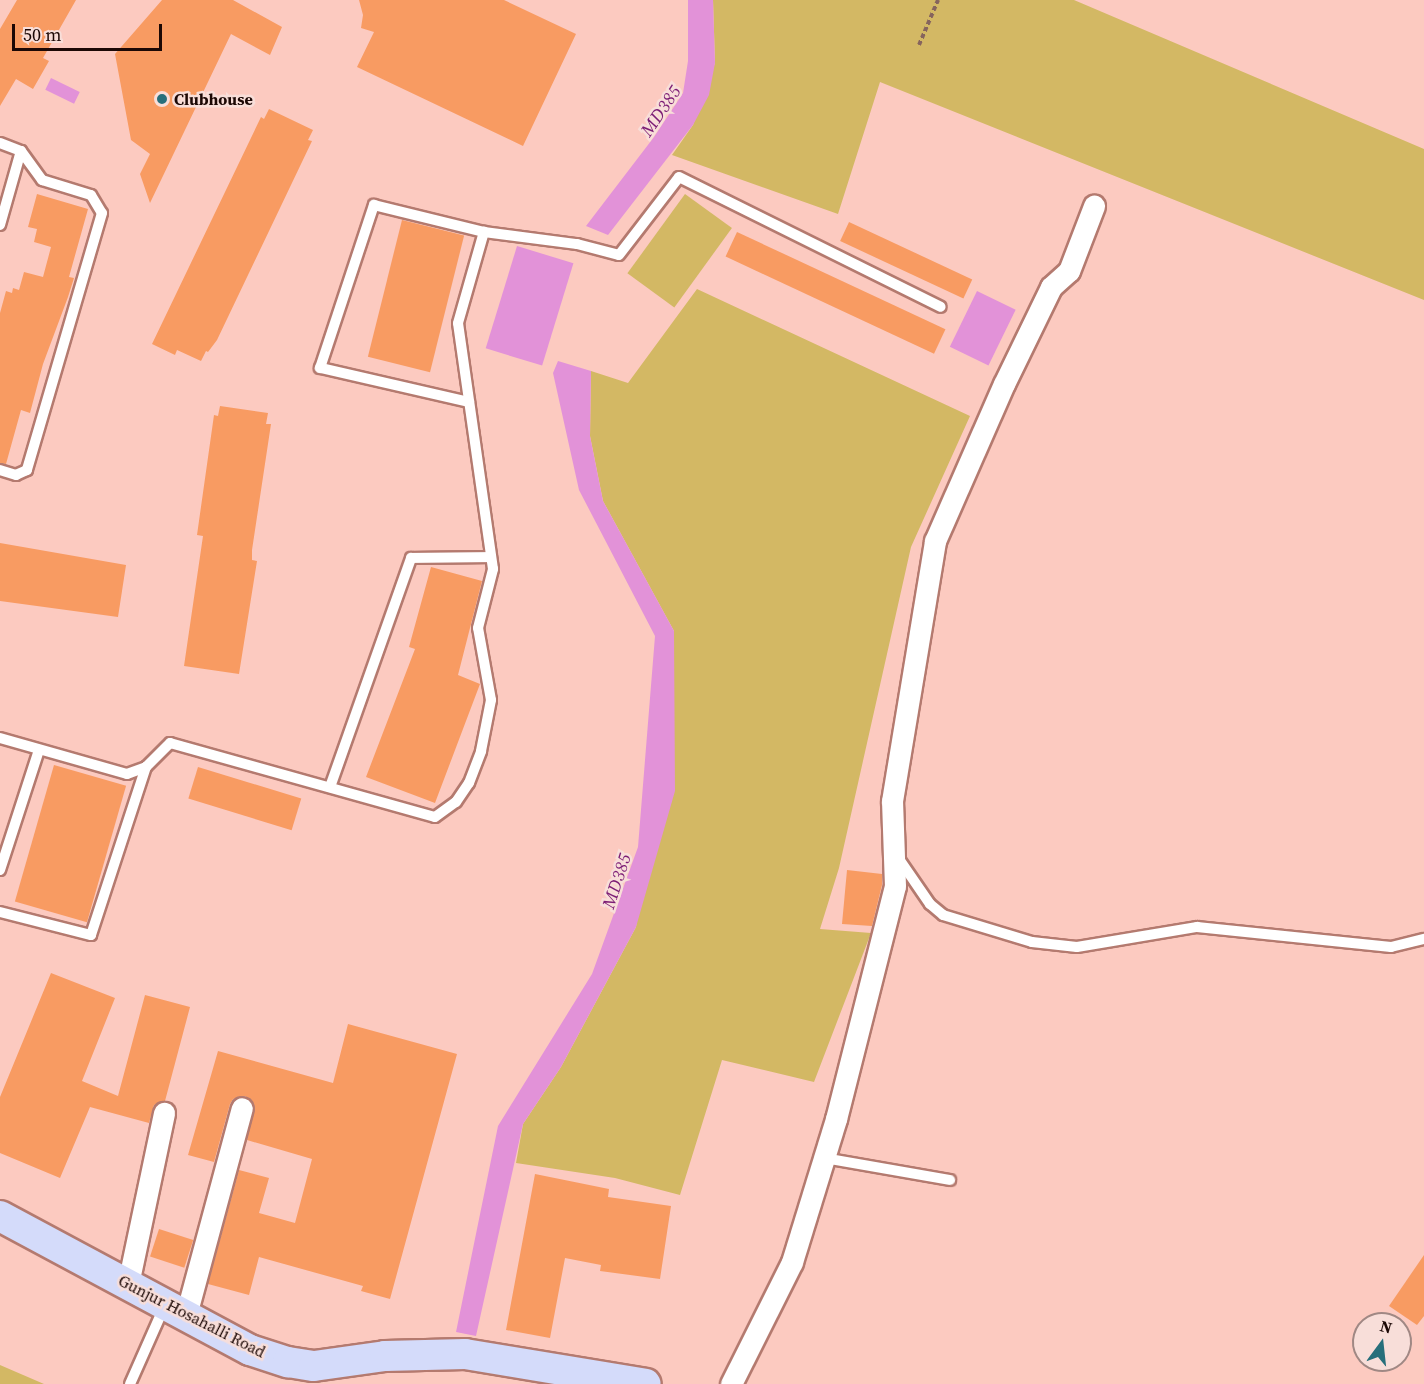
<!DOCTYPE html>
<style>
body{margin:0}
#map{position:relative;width:1424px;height:1384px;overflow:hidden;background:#fccac0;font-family:"Source Serif 4",serif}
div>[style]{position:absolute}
.green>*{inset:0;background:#d3b864;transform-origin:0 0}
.water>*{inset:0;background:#e292d8;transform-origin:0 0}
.building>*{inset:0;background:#f89b62;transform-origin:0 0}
.path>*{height:4px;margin-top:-2px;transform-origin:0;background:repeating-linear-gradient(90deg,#86645d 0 4.5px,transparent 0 7.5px)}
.roads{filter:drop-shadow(2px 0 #b47a6f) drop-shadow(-2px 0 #b47a6f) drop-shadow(0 2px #b47a6f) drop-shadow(0 -2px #b47a6f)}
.lane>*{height:10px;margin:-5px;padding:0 5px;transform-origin:5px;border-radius:5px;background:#fff}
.street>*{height:21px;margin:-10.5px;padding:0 10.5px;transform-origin:10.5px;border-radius:10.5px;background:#fff}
.secondary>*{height:30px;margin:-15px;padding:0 15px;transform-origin:15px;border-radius:15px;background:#d4dbfa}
.dots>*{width:16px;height:16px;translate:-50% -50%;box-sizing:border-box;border:3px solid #f8ded9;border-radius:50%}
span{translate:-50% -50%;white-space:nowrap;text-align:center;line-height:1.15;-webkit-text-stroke:5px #f8ded9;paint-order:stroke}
.poi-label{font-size:16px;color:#1c0805;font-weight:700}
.left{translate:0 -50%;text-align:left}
.street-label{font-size:16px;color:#1c0805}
.water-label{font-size:18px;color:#7c1d75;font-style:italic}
.north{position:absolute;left:1352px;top:1312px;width:60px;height:60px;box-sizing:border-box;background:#f8ded9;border:2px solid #a08884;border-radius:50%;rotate:15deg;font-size:16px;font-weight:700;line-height:24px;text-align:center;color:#1c0805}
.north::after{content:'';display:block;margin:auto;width:21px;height:27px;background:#276f7b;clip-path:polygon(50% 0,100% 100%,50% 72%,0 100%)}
.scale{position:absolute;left:12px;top:24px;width:150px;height:27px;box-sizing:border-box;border:3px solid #1c0805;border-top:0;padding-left:8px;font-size:18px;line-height:21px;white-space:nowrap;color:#1c0805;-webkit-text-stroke:4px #f8ded9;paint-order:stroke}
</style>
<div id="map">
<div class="green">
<div style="clip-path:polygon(713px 0,1074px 0,1424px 149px,1424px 300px,880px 82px,838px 214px,672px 155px,693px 125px,715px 63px)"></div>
<div style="left:685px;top:194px;width:58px;height:98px;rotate:36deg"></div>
<div style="clip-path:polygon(697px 289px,970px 416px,911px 547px,839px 868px,820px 929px,871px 933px,814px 1082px,722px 1060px,680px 1195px,615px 1178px,516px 1163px,523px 1124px,561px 1067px,636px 927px,674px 631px,603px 501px,590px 436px,591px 371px,628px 383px)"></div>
<div style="clip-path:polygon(0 1365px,44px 1384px,0 1384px)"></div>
</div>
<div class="water">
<div style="clip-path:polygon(688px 0,713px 0,715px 63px,709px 95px,693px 125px,608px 235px,586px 226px,654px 137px,683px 93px,688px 61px)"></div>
<div style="left:51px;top:78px;width:32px;height:13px;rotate:26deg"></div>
<div style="left:517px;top:246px;width:59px;height:107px;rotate:17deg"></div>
<div style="left:977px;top:291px;width:43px;height:62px;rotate:26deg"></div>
<div style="clip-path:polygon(558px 361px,591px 371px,590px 436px,603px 501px,674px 631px,675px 791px,636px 927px,561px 1067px,523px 1124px,476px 1336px,456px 1332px,498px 1126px,592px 974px,638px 847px,655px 636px,579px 490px,553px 373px)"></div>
</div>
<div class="building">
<div style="clip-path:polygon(17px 0,76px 0,43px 58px,49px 61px,33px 89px,16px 79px,0 106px,0 29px)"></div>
<div style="clip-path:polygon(162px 0,233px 0,282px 27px,270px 55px,231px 34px,150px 203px,140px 174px,150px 154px,131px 140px,115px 54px)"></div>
<div style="clip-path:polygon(359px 0,504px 0,576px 34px,523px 146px,357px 67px,374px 32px,361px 28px,363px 15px)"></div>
<div style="clip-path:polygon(269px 109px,313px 130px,308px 140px,312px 141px,217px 340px,208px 352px,206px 351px,201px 361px,177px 350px,175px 355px,152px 344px,261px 117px,264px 119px)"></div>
<div style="clip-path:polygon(37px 194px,88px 209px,69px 277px,74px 278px,68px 297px,43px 364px,30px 413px,21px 410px,6px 464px,0 463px,0 313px,6px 291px,12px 293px,13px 288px,19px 290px,24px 272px,43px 277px,51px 247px,34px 242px,37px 229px,28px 227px)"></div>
<div style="left:402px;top:220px;width:64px;height:141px;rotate:14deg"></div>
<div style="left:849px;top:222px;width:136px;height:21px;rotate:25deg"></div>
<div style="left:737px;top:232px;width:230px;height:27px;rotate:25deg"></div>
<div style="clip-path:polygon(220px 406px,268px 413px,266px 424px,271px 424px,252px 550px,252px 560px,257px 561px,239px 674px,184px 666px,203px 536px,197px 535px,214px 415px,218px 416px)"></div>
<div style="clip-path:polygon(0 543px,126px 565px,118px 617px,0 601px)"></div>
<div style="clip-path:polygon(431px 567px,482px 581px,458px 675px,480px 684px,435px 803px,366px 777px,415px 649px,409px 647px)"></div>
<div style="left:54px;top:765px;width:75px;height:142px;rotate:16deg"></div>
<div style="left:198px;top:767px;width:108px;height:33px;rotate:17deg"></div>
<div style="clip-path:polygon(847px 870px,882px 874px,882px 885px,872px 926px,842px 924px)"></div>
<div style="clip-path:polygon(51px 973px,115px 998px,82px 1081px,118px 1096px,145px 995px,190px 1007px,165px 1101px,154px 1105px,149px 1123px,90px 1107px,60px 1178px,0 1153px,0 1097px)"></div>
<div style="clip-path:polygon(348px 1024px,457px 1054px,390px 1299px,361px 1291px,363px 1286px,259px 1257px,249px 1295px,208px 1284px,239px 1170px,269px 1178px,259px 1213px,295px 1223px,312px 1159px,247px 1140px,254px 1105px,245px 1096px,233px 1099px,230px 1104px,214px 1162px,188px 1155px,218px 1051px,333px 1083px)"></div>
<div style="clip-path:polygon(535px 1174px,609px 1189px,608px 1197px,671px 1206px,660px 1279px,600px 1271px,601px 1265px,565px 1258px,550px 1338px,506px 1330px)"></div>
<div style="left:159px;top:1229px;width:36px;height:29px;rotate:18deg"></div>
<div style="clip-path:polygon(1424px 1255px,1424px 1316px,1417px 1325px,1389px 1306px)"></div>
</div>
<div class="path">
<div style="left:919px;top:45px;width:49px;rotate:-67.1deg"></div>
</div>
<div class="roads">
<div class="lane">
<div style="left:0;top:143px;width:22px;rotate:21deg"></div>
<div style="left:21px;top:151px;width:36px;rotate:54deg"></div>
<div style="left:42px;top:180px;width:51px;rotate:17deg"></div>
<div style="left:91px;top:195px;width:21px;rotate:59deg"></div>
<div style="left:102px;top:213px;width:268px;rotate:106.3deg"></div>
<div style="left:27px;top:470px;width:12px;rotate:156deg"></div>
<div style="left:16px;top:475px;width:17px;rotate:-163deg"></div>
<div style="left:0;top:225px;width:77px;rotate:-74.2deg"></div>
<div style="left:469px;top:402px;width:153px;rotate:-167.1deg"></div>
<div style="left:320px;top:368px;width:172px;rotate:-71.7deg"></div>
<div style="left:374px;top:205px;width:113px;rotate:13.8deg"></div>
<div style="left:0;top:738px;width:132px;rotate:15.8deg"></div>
<div style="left:127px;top:774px;width:20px;rotate:-20deg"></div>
<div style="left:146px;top:767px;width:34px;rotate:-45deg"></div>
<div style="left:170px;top:743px;width:275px;rotate:15.6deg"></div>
<div style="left:435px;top:817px;width:26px;rotate:-36deg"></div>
<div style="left:456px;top:802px;width:23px;rotate:-56deg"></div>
<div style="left:469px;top:783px;width:34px;rotate:-69deg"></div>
<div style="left:481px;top:751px;width:52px;rotate:-78.9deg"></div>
<div style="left:491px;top:700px;width:73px;rotate:-100.2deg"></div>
<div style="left:478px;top:628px;width:61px;rotate:-75.7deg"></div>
<div style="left:493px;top:569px;width:248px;rotate:-98.1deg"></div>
<div style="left:458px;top:323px;width:95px;rotate:-74.1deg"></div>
<div style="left:484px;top:232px;width:94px;rotate:7.4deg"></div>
<div style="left:577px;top:244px;width:43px;rotate:14.7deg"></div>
<div style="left:619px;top:255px;width:98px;rotate:-52.4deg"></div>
<div style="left:679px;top:177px;width:292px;rotate:26.4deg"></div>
<div style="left:330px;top:787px;width:243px;rotate:-70.5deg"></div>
<div style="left:411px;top:558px;width:80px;rotate:-0.7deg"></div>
<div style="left:897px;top:856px;width:58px;rotate:55.5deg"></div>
<div style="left:930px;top:904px;width:17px;rotate:40deg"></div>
<div style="left:943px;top:915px;width:93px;rotate:16.9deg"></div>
<div style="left:1032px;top:942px;width:45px;rotate:6.3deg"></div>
<div style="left:1077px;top:947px;width:122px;rotate:-9.5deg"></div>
<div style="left:1197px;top:927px;width:195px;rotate:5.9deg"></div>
<div style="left:1391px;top:947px;width:34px;rotate:-14deg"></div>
<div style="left:0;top:870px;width:126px;rotate:-72deg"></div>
<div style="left:0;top:912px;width:94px;rotate:14.2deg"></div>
<div style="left:91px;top:935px;width:177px;rotate:-71.9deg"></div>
<div style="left:824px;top:1158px;width:128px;rotate:9.9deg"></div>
<div style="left:130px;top:1384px;width:86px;rotate:-66.1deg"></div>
</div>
<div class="street">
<div style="left:128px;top:1284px;width:175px;rotate:-78.1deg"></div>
<div style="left:186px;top:1315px;width:214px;rotate:-74.9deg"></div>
<div style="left:731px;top:1384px;width:136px;rotate:-63.4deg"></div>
<div style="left:792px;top:1262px;width:150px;rotate:-72.9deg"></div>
<div style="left:836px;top:1119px;width:240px;rotate:-75.8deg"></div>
<div style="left:895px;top:886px;width:85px;rotate:-92deg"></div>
<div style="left:892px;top:801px;width:264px;rotate:-80.6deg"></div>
<div style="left:935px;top:541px;width:171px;rotate:-66.3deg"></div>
<div style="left:1004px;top:384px;width:108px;rotate:-64.1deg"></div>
<div style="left:1051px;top:287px;width:24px;rotate:-42deg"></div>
<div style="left:1069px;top:271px;width:70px;rotate:-69deg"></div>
</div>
<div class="secondary">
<div style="left:0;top:1216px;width:284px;rotate:28.2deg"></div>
<div style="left:250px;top:1350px;width:40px;rotate:18deg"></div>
<div style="left:288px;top:1362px;width:26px;rotate:9deg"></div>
<div style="left:314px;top:1366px;width:72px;rotate:-8deg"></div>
<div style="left:385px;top:1356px;width:80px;rotate:-1.4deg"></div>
<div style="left:465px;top:1354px;width:183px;rotate:9.4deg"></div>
</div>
</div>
<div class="dots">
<div style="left:162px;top:99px;background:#276f7b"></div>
</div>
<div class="poi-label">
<span class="left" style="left:174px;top:99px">Clubhouse</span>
</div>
<div class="street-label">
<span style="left:192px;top:1316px;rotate:27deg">Gunjur Hosahalli Road</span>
</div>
<div class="water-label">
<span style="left:661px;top:111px;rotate:-56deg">MD385</span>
<span style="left:617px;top:881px;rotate:-72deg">MD385</span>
</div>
<div class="north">N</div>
<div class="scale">50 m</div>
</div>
